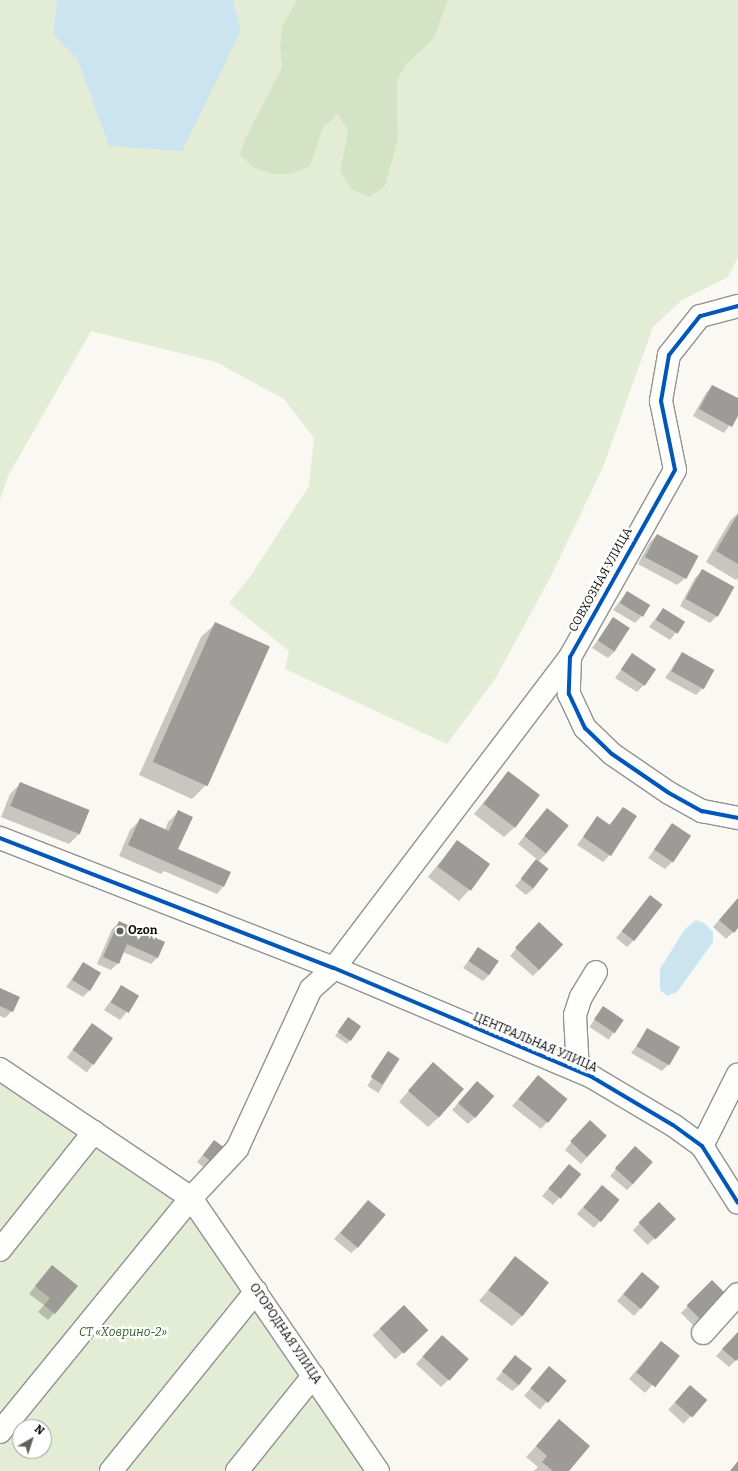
<!DOCTYPE html>
<meta charset="utf-8">
<style>
body{margin:0}
#map{position:relative;width:738px;height:1471px;overflow:hidden;background:#faf8f2;font-family:Bitter,serif}
div>[style]{position:absolute}
.green>*{inset:0;background:#e3ecd4}
.forest>*{inset:0;background:#d4e3c3}
.water>*{inset:0;background:#cce3f0}
.shadow>*{inset:0;background:#0003;transform-origin:0 0}
.building>*{inset:0;background:#9d9b97;transform-origin:0 0}
.roads{filter:drop-shadow(1px 0 #939290) drop-shadow(-1px 0 #939290) drop-shadow(0 1px #939290) drop-shadow(0 -1px #939290)}
.minor>*{height:22px;margin:-11px;padding:0 11px;transform-origin:11px;border-radius:11px;background:#fefefd}
.cycleway>*{height:4px;margin:-2px;padding:0 2px;transform-origin:2px;border-radius:2px;background:#0057b8}
.dots>*{width:11px;height:11px;translate:-50% -50%;box-sizing:border-box;border:2px solid #fff;border-radius:50%}
span{translate:-50% -50%;white-space:nowrap;text-align:center;line-height:1.15;-webkit-text-stroke:4px #fff;paint-order:stroke}
.street-label{font-size:12px;color:#0c0c0c}
.poi-label{font-size:12px;color:#0c0c0c;font-weight:700}
.left{translate:0 -50%;text-align:left}
.park-label{font-size:12px;color:#2f5c24;font-style:italic}
.north{position:absolute;left:12px;top:1419px;width:40px;height:40px;box-sizing:border-box;background:#fff;border:1px solid #9e9e9e;border-radius:50%;rotate:39deg;font-size:11px;font-weight:700;line-height:16px;text-align:center;color:#0c0c0c}
.north::after{content:'';display:block;margin:auto;width:14px;height:18px;background:#5f5f5c;clip-path:polygon(50% 0,100% 100%,50% 72%,0 100%)}
</style>
<div id="map">
<div class="green">
<div style="clip-path:polygon(0 0,57px 0,53px 34px,77px 59px,109px 146px,241px 32px,233px 0,297px 0,282px 26px,280px 47px,282px 67px,246px 137px,273px 174px,291px 174px,310px 165px,323px 128px,338px 114px,348px 131px,340px 171px,398px 138px,397px 81px,406px 65px,434px 38px,448px 0,738px 0,738px 257px,728px 277px,682px 300px,653px 327px,603px 467px,550px 578px,495px 679px,447px 744px,285px 669px,289px 651px,229px 603px,250px 577px,309px 486px,314px 438px,284px 399px,216px 362px,91px 331px,8px 476px,0 500px)"></div>
<div style="clip-path:polygon(evenodd,0 1079px,178px 1200px,234px 1277px,366px 1471px,0 1471px,0 1079px,20px 1427px,44px 1427px,44px 1451px,20px 1451px,20px 1427px)"></div>
</div>
<div class="forest">
<div style="clip-path:polygon(297px 0,448px 0,434px 38px,406px 65px,397px 81px,398px 138px,385px 186px,369px 197px,351px 189px,340px 171px,348px 131px,338px 114px,323px 128px,310px 166px,291px 174px,273px 174px,254px 168px,240px 155px,246px 137px,282px 67px,280px 47px,282px 26px)"></div>
</div>
<div class="water">
<div style="clip-path:polygon(57px 0,233px 0,241px 31px,182px 151px,109px 146px,77px 59px,53px 34px)"></div>
<div style="clip-path:polygon(696px 920px,704px 923px,713px 932px,713px 942px,677px 992px,667px 996px,660px 990px,660px 969px,685px 929px)"></div>
</div>
<div class="shadow">
<div style="clip-path:polygon(713px 386px,738px 400px,738px 413px,724px 433px,693px 416px,706px 393px)"></div>
<div style="clip-path:polygon(738px 513px,738px 578px,736px 580px,706px 562px,730px 521px)"></div>
<div style="clip-path:polygon(657px 535px,696px 556px,684px 579px,677px 585px,638px 564px,650px 542px)"></div>
<div style="clip-path:polygon(702px 571px,717px 616px,710px 623px,680px 606px,695px 578px)"></div>
<div style="clip-path:polygon(627px 592px,641px 617px,635px 623px,613px 610px)"></div>
<div style="clip-path:polygon(663px 609px,684px 622px,670px 640px,649px 627px)"></div>
<div style="clip-path:polygon(613px 619px,615px 651px,608px 658px,592px 648px)"></div>
<div style="clip-path:polygon(215px 624px,206px 785px,192px 799px,139px 775px,201px 637px)"></div>
<div style="clip-path:polygon(682px 653px,703px 688px,696px 695px,665px 678px)"></div>
<div style="clip-path:polygon(632px 655px,644px 685px,637px 692px,615px 678px)"></div>
<div style="clip-path:polygon(508px 773px,515px 827px,504px 837px,474px 814px)"></div>
<div style="clip-path:polygon(20px 784px,79px 834px,69px 844px,1px 817px,10px 794px)"></div>
<div style="clip-path:polygon(623px 808px,610px 855px,603px 862px,577px 845px,597px 818px,609px 825px)"></div>
<div style="clip-path:polygon(547px 809px,546px 854px,538px 862px,533px 889px,526px 895px,515px 886px,538px 860px,518px 844px)"></div>
<div style="clip-path:polygon(179px 811px,176px 854px,223px 887px,217px 894px,164px 871px,161px 874px,119px 856px,130px 830px,140px 820px,165px 830px,168px 822px)"></div>
<div style="clip-path:polygon(672px 825px,672px 862px,665px 869px,648px 858px)"></div>
<div style="clip-path:polygon(457px 841px,469px 890px,459px 901px,428px 877px)"></div>
<div style="clip-path:polygon(650px 897px,634px 940px,627px 947px,616px 938px)"></div>
<div style="clip-path:polygon(738px 898px,738px 927px,726px 939px,713px 927px)"></div>
<div style="clip-path:polygon(119px 923px,158px 957px,151px 964px,123px 952px,118px 963px,111px 970px,97px 964px,112px 929px)"></div>
<div style="clip-path:polygon(532px 930px,540px 969px,533px 976px,510px 956px)"></div>
<div style="clip-path:polygon(478px 949px,490px 974px,483px 981px,463px 968px)"></div>
<div style="clip-path:polygon(83px 963px,90px 990px,83px 997px,66px 987px)"></div>
<div style="clip-path:polygon(122px 986px,126px 1013px,120px 1020px,104px 1010px)"></div>
<div style="clip-path:polygon(0 989px,12px 1011px,5px 1018px,0 1016px)"></div>
<div style="left:603px;top:1007px;width:23px;height:24px;rotate:34deg"></div>
<div style="clip-path:polygon(348px 1019px,350px 1040px,347px 1044px,335px 1036px)"></div>
<div style="left:92px;top:1024px;width:25px;height:42px;rotate:37deg"></div>
<div style="clip-path:polygon(648px 1030px,669px 1064px,662px 1071px,631px 1053px)"></div>
<div style="left:388px;top:1053px;width:13px;height:39px;rotate:32deg"></div>
<div style="clip-path:polygon(433px 1063px,439px 1117px,428px 1127px,399px 1102px)"></div>
<div style="clip-path:polygon(538px 1076px,547px 1122px,541px 1129px,512px 1106px)"></div>
<div style="clip-path:polygon(477px 1082px,475px 1117px,468px 1124px,452px 1110px)"></div>
<div style="clip-path:polygon(583px 1128px,606px 1136px,581px 1164px,565px 1150px)"></div>
<div style="clip-path:polygon(214px 1141px,210px 1172px,197px 1162px)"></div>
<div style="clip-path:polygon(628px 1155px,634px 1183px,627px 1190px,610px 1176px)"></div>
<div style="clip-path:polygon(569px 1165px,559px 1198px,553px 1205px,542px 1196px)"></div>
<div style="clip-path:polygon(595px 1193px,600px 1221px,594px 1228px,577px 1214px)"></div>
<div style="clip-path:polygon(368px 1201px,358px 1247px,351px 1253px,334px 1239px)"></div>
<div style="left:659px;top:1204px;width:21px;height:37px;rotate:45deg"></div>
<div style="clip-path:polygon(515px 1258px,522px 1316px,512px 1326px,479px 1301px)"></div>
<div style="clip-path:polygon(52px 1266px,54px 1313px,48px 1320px,38px 1312px,44px 1305px,29px 1294px)"></div>
<div style="clip-path:polygon(635px 1280px,659px 1288px,634px 1316px,617px 1301px)"></div>
<div style="left:712px;top:1282px;width:20px;height:44px;rotate:45deg"></div>
<div style="left:404px;top:1306px;width:33px;height:43px;rotate:47deg"></div>
<div style="clip-path:polygon(738px 1332px,738px 1358px,729px 1367px,716px 1356px)"></div>
<div style="clip-path:polygon(435px 1343px,468px 1360px,441px 1387px,416px 1364px)"></div>
<div style="clip-path:polygon(654px 1349px,678px 1356px,645px 1393px,629px 1379px)"></div>
<div style="clip-path:polygon(515px 1357px,519px 1385px,512px 1391px,496px 1379px)"></div>
<div style="left:549px;top:1367px;width:21px;height:38px;rotate:41deg"></div>
<div style="left:690px;top:1386px;width:21px;height:32px;rotate:43deg"></div>
<div style="clip-path:polygon(559px 1421px,567px 1471px,534px 1471px,538px 1467px,526px 1457px)"></div>
</div>
<div class="building">
<div style="clip-path:polygon(712px 385px,738px 398px,738px 416px,732px 427px,699px 409px)"></div>
<div style="clip-path:polygon(738px 514px,738px 564px,716px 551px)"></div>
<div style="left:657px;top:534px;width:47px;height:26px;rotate:28deg"></div>
<div style="left:702px;top:569px;width:37px;height:34px;rotate:29deg"></div>
<div style="left:627px;top:591px;width:27px;height:14px;rotate:31deg"></div>
<div style="left:663px;top:608px;width:26px;height:14px;rotate:32deg"></div>
<div style="left:613px;top:617px;width:20px;height:28px;rotate:33deg"></div>
<div style="left:215px;top:622px;width:60px;height:153px;rotate:24deg"></div>
<div style="left:682px;top:652px;width:37px;height:22px;rotate:29deg"></div>
<div style="left:632px;top:653px;width:29px;height:20px;rotate:34deg"></div>
<div style="left:508px;top:771px;width:40px;height:41px;rotate:37deg"></div>
<div style="left:20px;top:782px;width:75px;height:26px;rotate:22deg"></div>
<div style="clip-path:polygon(623px 807px,637px 816px,611px 856px,583px 837px,597px 816px,610px 825px)"></div>
<div style="left:547px;top:808px;width:28px;height:36px;rotate:39deg"></div>
<div style="clip-path:polygon(178px 810px,193px 817px,178px 849px,231px 872px,224px 887px,128px 845px,140px 818px,169px 831px)"></div>
<div style="left:672px;top:823px;width:23px;height:32px;rotate:34deg"></div>
<div style="left:457px;top:840px;width:41px;height:33px;rotate:36deg"></div>
<div style="left:536px;top:859px;width:16px;height:25px;rotate:38deg"></div>
<div style="left:650px;top:895px;width:16px;height:46px;rotate:38deg"></div>
<div style="clip-path:polygon(738px 898px,738px 928px,734px 933px,719px 920px)"></div>
<div style="clip-path:polygon(119px 921px,165px 942px,158px 958px,127px 944px,119px 964px,103px 957px)"></div>
<div style="left:539px;top:922px;width:33px;height:35px;rotate:43deg"></div>
<div style="left:478px;top:947px;width:25px;height:17px;rotate:34deg"></div>
<div style="left:83px;top:962px;width:21px;height:21px;rotate:31deg"></div>
<div style="left:121px;top:985px;width:21px;height:20px;rotate:31deg"></div>
<div style="clip-path:polygon(0 988px,20px 997px,13px 1012px,0 1006px)"></div>
<div style="left:603px;top:1006px;width:25px;height:16px;rotate:34deg"></div>
<div style="left:348px;top:1017px;width:16px;height:18px;rotate:35deg"></div>
<div style="left:92px;top:1023px;width:26px;height:33px;rotate:36deg"></div>
<div style="left:647px;top:1028px;width:38px;height:21px;rotate:30deg"></div>
<div style="left:388px;top:1051px;width:14px;height:31px;rotate:34deg"></div>
<div style="left:433px;top:1062px;width:41px;height:38px;rotate:41deg"></div>
<div style="left:538px;top:1075px;width:38px;height:31px;rotate:39deg"></div>
<div style="left:477px;top:1081px;width:23px;height:29px;rotate:41deg"></div>
<div style="left:590px;top:1120px;width:23px;height:29px;rotate:43deg"></div>
<div style="left:214px;top:1140px;width:19px;height:19px;rotate:36deg"></div>
<div style="left:635px;top:1146px;width:24px;height:30px;rotate:42deg"></div>
<div style="left:569px;top:1164px;width:16px;height:32px;rotate:40deg"></div>
<div style="left:602px;top:1185px;width:23px;height:29px;rotate:40deg"></div>
<div style="left:368px;top:1200px;width:23px;height:43px;rotate:40deg"></div>
<div style="left:659px;top:1202px;width:24px;height:29px;rotate:45deg"></div>
<div style="left:515px;top:1256px;width:43px;height:43px;rotate:38deg"></div>
<div style="clip-path:polygon(52px 1265px,78px 1286px,55px 1314px,44px 1305px,50px 1298px,35px 1286px)"></div>
<div style="left:642px;top:1272px;width:23px;height:29px;rotate:40deg"></div>
<div style="left:712px;top:1280px;width:23px;height:36px;rotate:45deg"></div>
<div style="left:404px;top:1305px;width:35px;height:34px;rotate:46deg"></div>
<div style="clip-path:polygon(738px 1332px,738px 1359px,736px 1361px,722px 1349px)"></div>
<div style="left:442px;top:1335px;width:36px;height:29px;rotate:42deg"></div>
<div style="left:661px;top:1341px;width:24px;height:40px;rotate:38deg"></div>
<div style="left:515px;top:1355px;width:22px;height:21px;rotate:39deg"></div>
<div style="left:549px;top:1366px;width:23px;height:29px;rotate:40deg"></div>
<div style="left:690px;top:1385px;width:23px;height:23px;rotate:41deg"></div>
<div style="clip-path:polygon(559px 1419px,590px 1446px,569px 1471px,553px 1471px,542px 1462px,547px 1456px,536px 1446px)"></div>
<div style="clip-path:polygon(738px 1461px,738px 1471px,730px 1471px)"></div>
</div>
<div class="roads">
<div class="minor">
<div style="left:738px;top:306px;width:39px;rotate:165deg"></div>
<div style="left:700px;top:316px;width:50px;rotate:128.5deg"></div>
<div style="left:669px;top:355px;width:47px;rotate:99.9deg"></div>
<div style="left:661px;top:401px;width:70px;rotate:78.5deg"></div>
<div style="left:675px;top:470px;width:214px;rotate:119.3deg"></div>
<div style="left:570px;top:657px;width:37px;rotate:92deg"></div>
<div style="left:569px;top:694px;width:38px;rotate:65deg"></div>
<div style="left:585px;top:728px;width:37px;rotate:44deg"></div>
<div style="left:612px;top:754px;width:69px;rotate:34.4deg"></div>
<div style="left:669px;top:793px;width:38px;rotate:29deg"></div>
<div style="left:702px;top:811px;width:37px;rotate:11deg"></div>
<div style="left:0;top:838px;width:358px;rotate:21.3deg"></div>
<div style="left:334px;top:968px;width:280px;rotate:22.9deg"></div>
<div style="left:592px;top:1077px;width:94px;rotate:30.7deg"></div>
<div style="left:673px;top:1125px;width:36px;rotate:36deg"></div>
<div style="left:702px;top:1146px;width:67px;rotate:57.7deg"></div>
<div style="left:0;top:1069px;width:230px;rotate:34deg"></div>
<div style="left:191px;top:1198px;width:331px;rotate:55.6deg"></div>
<div style="left:578px;top:1071px;width:56px;rotate:-93.1deg"></div>
<div style="left:575px;top:1015px;width:19px;rotate:-72deg"></div>
<div style="left:581px;top:997px;width:29px;rotate:-59deg"></div>
<div style="left:702px;top:1146px;width:80px;rotate:-63.4deg"></div>
<div style="left:0;top:1250px;width:151px;rotate:-51.5deg"></div>
<div style="left:703px;top:1333px;width:52px;rotate:-48.1deg"></div>
<div style="left:0;top:1432px;width:302px;rotate:-50.8deg"></div>
<div style="left:191px;top:1198px;width:67px;rotate:-46.8deg"></div>
<div style="left:237px;top:1149px;width:176px;rotate:-65.2deg"></div>
<div style="left:311px;top:989px;width:31px;rotate:-42deg"></div>
<div style="left:334px;top:968px;width:390px;rotate:-52.8deg"></div>
<div style="left:111px;top:1471px;width:231px;rotate:-51.1deg"></div>
<div style="left:237px;top:1471px;width:122px;rotate:-51.3deg"></div>
</div>
</div>
<div class="cycleway">
<div style="left:738px;top:306px;width:39px;rotate:165deg"></div>
<div style="left:700px;top:316px;width:50px;rotate:128.5deg"></div>
<div style="left:669px;top:355px;width:47px;rotate:99.9deg"></div>
<div style="left:661px;top:401px;width:70px;rotate:78.5deg"></div>
<div style="left:675px;top:470px;width:214px;rotate:119.3deg"></div>
<div style="left:570px;top:657px;width:37px;rotate:92deg"></div>
<div style="left:569px;top:694px;width:38px;rotate:65deg"></div>
<div style="left:585px;top:728px;width:37px;rotate:44deg"></div>
<div style="left:612px;top:754px;width:69px;rotate:34.4deg"></div>
<div style="left:669px;top:793px;width:38px;rotate:29deg"></div>
<div style="left:702px;top:811px;width:37px;rotate:11deg"></div>
<div style="left:0;top:838px;width:358px;rotate:21.3deg"></div>
<div style="left:334px;top:968px;width:280px;rotate:22.9deg"></div>
<div style="left:592px;top:1077px;width:94px;rotate:30.7deg"></div>
<div style="left:673px;top:1125px;width:36px;rotate:36deg"></div>
<div style="left:702px;top:1146px;width:67px;rotate:57.7deg"></div>
</div>
<div class="dots">
<div style="left:120px;top:931px;background:#5f5f5c"></div>
</div>
<div class="street-label">
<span style="left:601px;top:580px;rotate:-61deg">СОВХОЗНАЯ УЛИЦА</span>
<span style="left:535px;top:1043px;rotate:23deg">ЦЕНТРАЛЬНАЯ УЛИЦА</span>
<span style="left:285px;top:1334px;rotate:56deg">ОГОРОДНАЯ УЛИЦА</span>
</div>
<div class="poi-label">
<span class="left" style="left:128px;top:931px">Ozon</span>
</div>
<div class="park-label">
<span style="left:123px;top:1333px">СТ «Ховрино-2»</span>
</div>
<div class="north">N</div>
</div>
